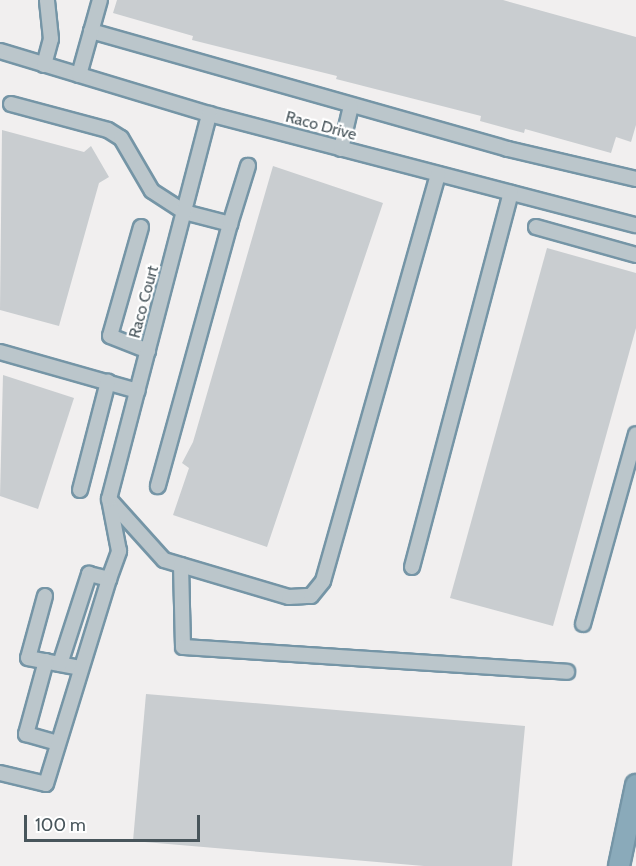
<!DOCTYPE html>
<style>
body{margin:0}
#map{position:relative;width:636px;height:866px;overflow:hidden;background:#f1efef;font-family:Cabin,sans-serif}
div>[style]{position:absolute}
.building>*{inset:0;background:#c9cdd0}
.roads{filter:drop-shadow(2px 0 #7595a6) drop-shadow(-2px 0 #7595a6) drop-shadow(0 2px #7595a6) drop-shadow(0 -2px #7595a6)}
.minor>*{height:14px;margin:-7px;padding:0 7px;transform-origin:7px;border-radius:7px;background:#bbc6cb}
.highway>*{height:20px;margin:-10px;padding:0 10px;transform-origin:10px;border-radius:10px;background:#8aaaba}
span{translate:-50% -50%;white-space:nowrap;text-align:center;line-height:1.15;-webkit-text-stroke:4.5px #fff;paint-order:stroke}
.street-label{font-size:16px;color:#48555b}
.scale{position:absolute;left:24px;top:815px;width:176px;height:27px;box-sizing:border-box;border:3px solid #48555b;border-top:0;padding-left:8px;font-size:18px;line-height:21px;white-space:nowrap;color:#48555b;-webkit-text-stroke:4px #fff;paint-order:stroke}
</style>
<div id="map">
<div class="building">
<div style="clip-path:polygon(117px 0,503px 0,636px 37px,636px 125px,631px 142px,616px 137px,611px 153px,525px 129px,524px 133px,480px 121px,481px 116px,336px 79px,337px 76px,192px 40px,193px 36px,113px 13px)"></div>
<div style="clip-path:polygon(2px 130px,84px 152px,91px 146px,109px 177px,99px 183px,59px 326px,0 310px)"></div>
<div style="clip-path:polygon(273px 166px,383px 203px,267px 547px,173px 515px,189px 468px,182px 463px,193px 442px)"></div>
<div style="clip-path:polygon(547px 248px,636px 273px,636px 328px,553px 626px,450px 598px)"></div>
<div style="clip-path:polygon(3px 375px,74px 398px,38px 509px,0 496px)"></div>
<div style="clip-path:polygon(146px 694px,525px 726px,512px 866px,424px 866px,133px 841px)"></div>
</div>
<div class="roads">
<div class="minor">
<div style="left:91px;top:31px;width:433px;rotate:15.8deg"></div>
<div style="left:508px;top:149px;width:131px;rotate:13.2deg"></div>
<div style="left:0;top:51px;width:218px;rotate:16.8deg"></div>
<div style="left:209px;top:114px;width:441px;rotate:14.6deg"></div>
<div style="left:44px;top:65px;width:27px;rotate:-75deg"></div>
<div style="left:51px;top:39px;width:39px;rotate:-96deg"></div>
<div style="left:79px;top:75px;width:78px;rotate:-74.4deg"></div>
<div style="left:11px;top:104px;width:100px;rotate:15deg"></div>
<div style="left:108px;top:130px;width:15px;rotate:32deg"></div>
<div style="left:121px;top:138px;width:61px;rotate:59.7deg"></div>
<div style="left:152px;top:191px;width:38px;rotate:33deg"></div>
<div style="left:184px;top:212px;width:48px;rotate:14.6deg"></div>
<div style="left:230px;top:224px;width:272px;rotate:105.4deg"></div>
<div style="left:341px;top:149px;width:44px;rotate:-76.9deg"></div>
<div style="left:230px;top:224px;width:61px;rotate:-72.8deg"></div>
<div style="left:141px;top:227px;width:113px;rotate:105.9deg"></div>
<div style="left:110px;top:336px;width:41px;rotate:21.5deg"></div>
<div style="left:536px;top:227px;width:104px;rotate:15.6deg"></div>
<div style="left:0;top:352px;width:143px;rotate:15.8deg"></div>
<div style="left:80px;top:490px;width:112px;rotate:-75.5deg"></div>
<div style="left:109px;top:499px;width:82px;rotate:48deg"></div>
<div style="left:164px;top:560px;width:130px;rotate:16.5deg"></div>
<div style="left:289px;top:597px;width:22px;rotate:-3deg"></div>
<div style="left:311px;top:596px;width:19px;rotate:-51deg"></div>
<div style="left:323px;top:581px;width:423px;rotate:-74.2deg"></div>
<div style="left:181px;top:565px;width:82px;rotate:88.6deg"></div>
<div style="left:183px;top:647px;width:385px;rotate:3.7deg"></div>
<div style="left:412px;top:567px;width:387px;rotate:-75.2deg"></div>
<div style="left:45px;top:596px;width:64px;rotate:105.3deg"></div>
<div style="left:28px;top:658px;width:54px;rotate:10.7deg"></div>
<div style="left:583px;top:624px;width:197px;rotate:-74.4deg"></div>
<div style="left:46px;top:661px;width:76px;rotate:105.3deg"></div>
<div style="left:26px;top:734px;width:33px;rotate:16deg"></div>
<div style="left:60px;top:664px;width:95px;rotate:-72.1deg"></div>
<div style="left:89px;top:574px;width:21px;rotate:14deg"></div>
<div style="left:109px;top:579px;width:30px;rotate:-70deg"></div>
<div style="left:119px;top:551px;width:53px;rotate:-100.9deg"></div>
<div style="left:109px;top:499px;width:398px;rotate:-75.4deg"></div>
<div style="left:0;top:773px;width:47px;rotate:13.4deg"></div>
<div style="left:46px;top:784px;width:214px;rotate:-72.9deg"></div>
</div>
<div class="highway">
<div style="left:619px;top:866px;width:83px;rotate:-78.1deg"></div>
</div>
</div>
<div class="street-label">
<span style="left:321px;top:126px;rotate:15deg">Raco Drive</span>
<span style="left:144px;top:302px;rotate:-75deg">Raco Court</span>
</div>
<div class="scale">100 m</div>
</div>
